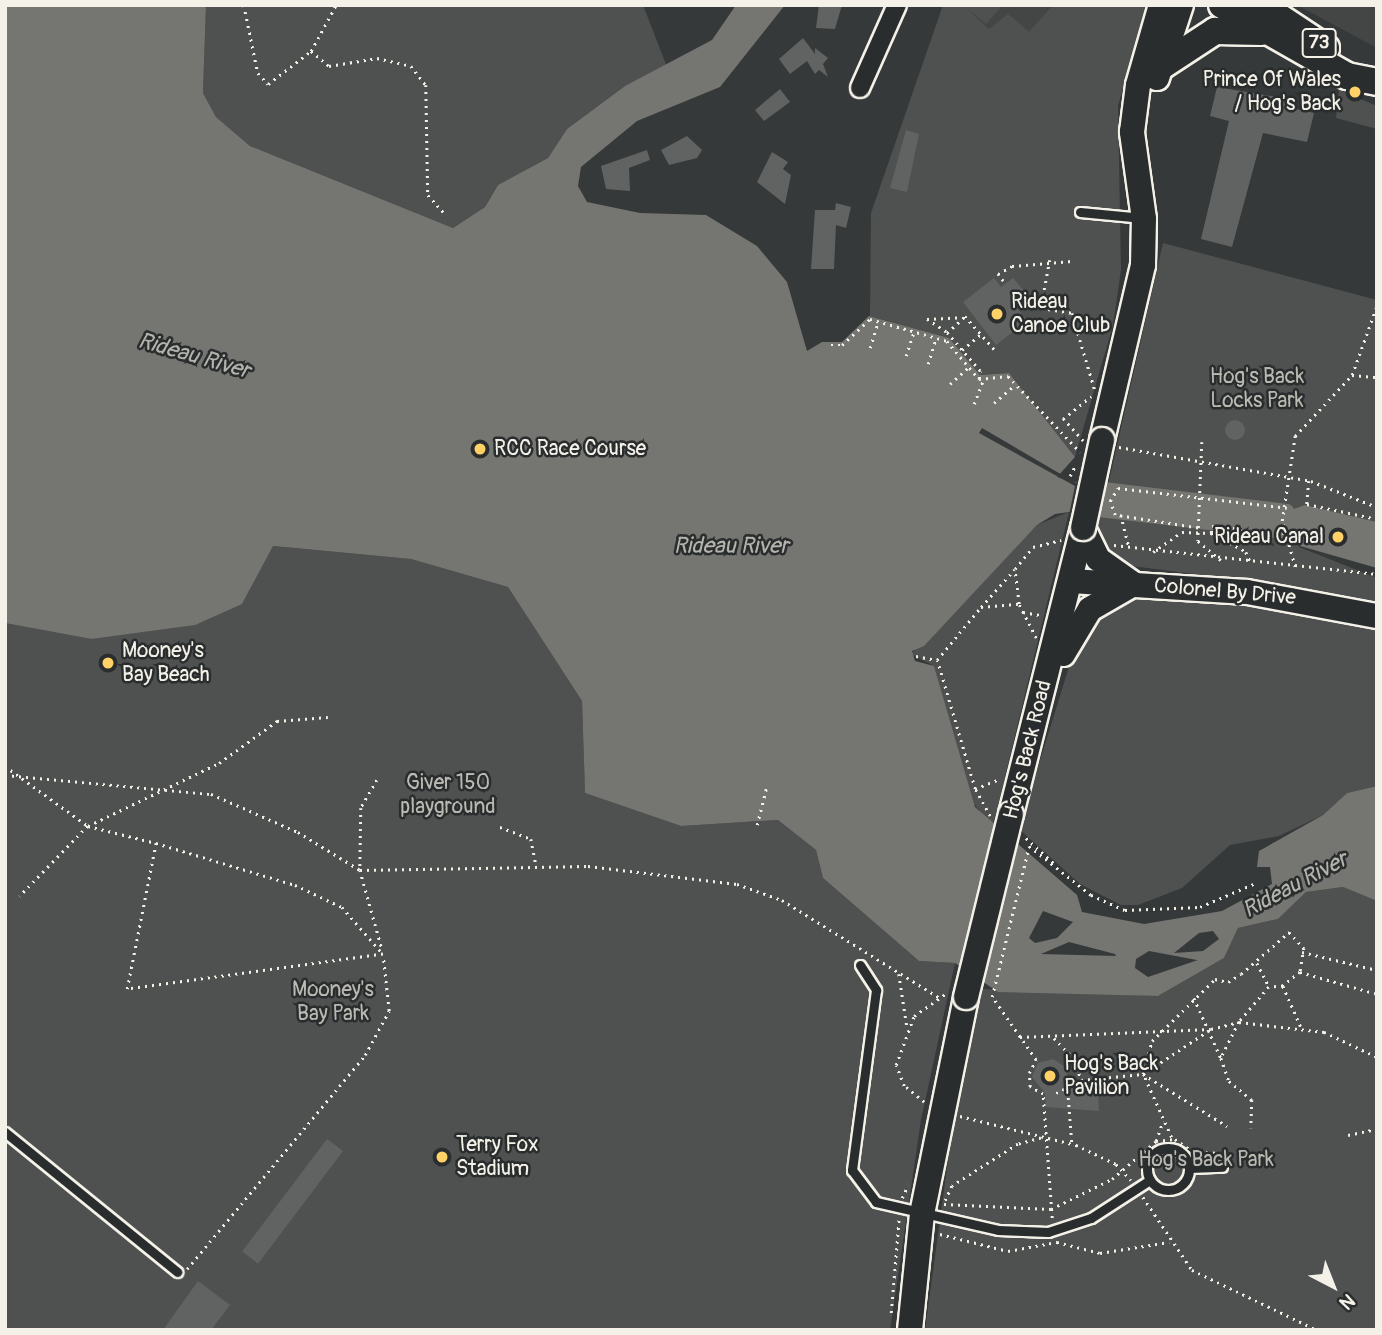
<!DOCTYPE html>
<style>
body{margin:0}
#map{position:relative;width:1382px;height:1335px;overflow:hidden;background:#363939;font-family:Pangolin,sans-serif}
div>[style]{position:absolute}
.built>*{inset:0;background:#434645}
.green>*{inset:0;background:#4e514f}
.water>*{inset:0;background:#757572}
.pier>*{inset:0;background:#363939}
.canal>*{height:14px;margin:-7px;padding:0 7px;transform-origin:7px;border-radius:7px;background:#757572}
.building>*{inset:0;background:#616362;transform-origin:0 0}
.round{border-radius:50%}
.path>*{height:2.5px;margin-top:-1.25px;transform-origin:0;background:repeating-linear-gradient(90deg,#f4f1e8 0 2px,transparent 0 7px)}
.roads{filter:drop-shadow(2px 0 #f4f1e8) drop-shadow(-2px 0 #f4f1e8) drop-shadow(0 2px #f4f1e8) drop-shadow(0 -2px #f4f1e8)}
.lane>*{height:9px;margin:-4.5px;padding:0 4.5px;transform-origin:4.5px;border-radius:4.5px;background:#2a2d2e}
.lane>.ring{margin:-4.5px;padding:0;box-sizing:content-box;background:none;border:9px solid #2a2d2e;border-radius:50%}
.street>*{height:18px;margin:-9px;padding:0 9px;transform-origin:9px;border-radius:9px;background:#2a2d2e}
.secondary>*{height:24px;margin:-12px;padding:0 12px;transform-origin:12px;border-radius:12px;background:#2a2d2e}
.primary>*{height:26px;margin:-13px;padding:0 13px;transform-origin:13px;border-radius:13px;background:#2a2d2e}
.bridges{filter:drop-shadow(2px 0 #f4f1e8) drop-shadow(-2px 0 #f4f1e8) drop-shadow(0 2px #f4f1e8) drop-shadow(0 -2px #f4f1e8)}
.secondary-bridge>*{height:24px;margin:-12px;padding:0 12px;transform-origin:12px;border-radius:12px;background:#2a2d2e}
.dots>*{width:19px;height:19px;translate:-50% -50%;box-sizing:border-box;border:4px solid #2a2d2e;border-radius:50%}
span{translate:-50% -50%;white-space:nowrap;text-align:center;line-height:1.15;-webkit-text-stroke:5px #2a2d2e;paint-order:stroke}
.shield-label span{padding:2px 5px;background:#2a2d2e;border:2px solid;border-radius:5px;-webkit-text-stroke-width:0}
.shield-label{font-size:19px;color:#f4f1e8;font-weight:700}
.poi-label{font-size:21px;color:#f4f1e8}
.right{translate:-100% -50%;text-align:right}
.left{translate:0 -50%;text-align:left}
.park-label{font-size:21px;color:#bab9b2}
.street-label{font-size:21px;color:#f4f1e8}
.water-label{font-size:23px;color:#b4b3ad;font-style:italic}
.frame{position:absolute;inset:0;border:7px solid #f4f1e8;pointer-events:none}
.north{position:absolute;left:1298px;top:1251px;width:70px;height:70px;-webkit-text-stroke:5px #2a2d2e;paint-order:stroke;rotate:138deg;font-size:19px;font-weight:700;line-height:28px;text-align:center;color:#f4f1e8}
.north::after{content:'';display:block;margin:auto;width:24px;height:32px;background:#f4f1e8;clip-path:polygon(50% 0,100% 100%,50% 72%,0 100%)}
</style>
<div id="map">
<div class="built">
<div style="clip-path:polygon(964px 5px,1053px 5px,1029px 33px,989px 29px)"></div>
<div style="clip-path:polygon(1297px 5px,1377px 5px,1377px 48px)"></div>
</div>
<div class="green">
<div style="clip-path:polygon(206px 5px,643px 5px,667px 67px,625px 86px,567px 129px,548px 158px,498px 185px,485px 207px,453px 228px,250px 146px,216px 117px,203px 93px)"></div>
<div style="clip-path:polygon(943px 5px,1003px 5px,986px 24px,967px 8px,989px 29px,1008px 14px,1029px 32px,1053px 5px,1147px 5px,1118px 106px,1121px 270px,1113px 325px,1075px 457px,1009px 373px,980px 375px,949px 338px,870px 316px,871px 213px)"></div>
<div style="clip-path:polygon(1339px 90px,1377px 106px,1377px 129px,1336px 118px)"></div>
<div style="clip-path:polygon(1163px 243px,1377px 300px,1377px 522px,1305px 505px,1287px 511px,1107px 490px)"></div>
<div style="clip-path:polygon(1069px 512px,997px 810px,992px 826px,971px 800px,934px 666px,911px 654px,1037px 525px)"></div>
<div style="clip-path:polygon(1100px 513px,1293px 535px,1299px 547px,1377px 578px,1377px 607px,1272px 584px,1116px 564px,1096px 539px)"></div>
<div style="clip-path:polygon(272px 546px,411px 559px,508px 587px,582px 701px,585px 793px,681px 826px,778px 820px,816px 850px,823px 878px,919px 961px,955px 963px,921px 1120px,890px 1330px,5px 1330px,5px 623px,91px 639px,242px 604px)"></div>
<div style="clip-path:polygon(1131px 596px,1261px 605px,1377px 628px,1377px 786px,1347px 793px,1323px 815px,1279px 836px,1230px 845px,1182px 888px,1138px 905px,1121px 905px,1080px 884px,1019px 829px,1080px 631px)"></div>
<div style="clip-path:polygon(1343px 887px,1377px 901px,1377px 1330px,925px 1330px,955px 1109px,982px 989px,1158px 996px,1224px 958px,1238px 928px,1278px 919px,1306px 892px)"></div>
</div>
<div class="water">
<div style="clip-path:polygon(evenodd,5px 5px,206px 5px,203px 93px,216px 117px,250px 146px,453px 228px,485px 207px,498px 185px,548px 158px,567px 129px,625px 86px,712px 40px,736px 5px,785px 5px,720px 87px,637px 121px,581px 167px,578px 186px,587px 202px,640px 213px,706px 215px,757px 246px,787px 282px,807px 351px,822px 342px,842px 342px,869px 316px,949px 338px,980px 375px,1009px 373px,1075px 457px,1057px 477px,1095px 488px,1090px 509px,1055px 514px,1037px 525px,924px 646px,912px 651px,915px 661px,934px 666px,975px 807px,1077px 895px,1082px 912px,1144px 924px,1222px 911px,1272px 884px,1270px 867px,1257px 867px,1259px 851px,1323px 815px,1347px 793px,1377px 786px,1377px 901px,1343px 887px,1306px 892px,1278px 919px,1238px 928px,1224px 958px,1158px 996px,998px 992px,955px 963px,919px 961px,823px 878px,816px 850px,778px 820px,681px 826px,585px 793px,582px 701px,508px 587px,411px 559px,273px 546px,242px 604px,195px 625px,91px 639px,5px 623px,5px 5px,1043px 911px,1073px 922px,1057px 938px,1035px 943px,1029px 938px,1043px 911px,5px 5px,1213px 931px,1219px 939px,1203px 951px,1174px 953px,1199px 933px,1213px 931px,5px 5px,1069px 942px,1115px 954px,1116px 956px,1041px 954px,1069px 942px,5px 5px,1149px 951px,1197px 960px,1198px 960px,1148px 977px,1135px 968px,1136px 959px,1149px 951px)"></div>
<div style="clip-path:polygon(1305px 505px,1377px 522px,1377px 568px,1300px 546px,1297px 535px,1285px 532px,1287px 511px)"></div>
</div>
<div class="pier">
<div style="clip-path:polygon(982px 428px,1076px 483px,1096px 485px,1091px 513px,1069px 515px,1075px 486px,979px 433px)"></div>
</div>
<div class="canal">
<div style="left:1095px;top:488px;width:193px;rotate:6.8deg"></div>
<div style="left:1287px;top:511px;width:21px;rotate:95deg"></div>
<div style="left:1285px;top:532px;width:196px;rotate:-173.3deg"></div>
<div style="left:1090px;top:509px;width:22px;rotate:-77deg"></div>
<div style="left:1085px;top:498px;width:221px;rotate:7.5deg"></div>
</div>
<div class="building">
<div style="clip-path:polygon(819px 5px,842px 5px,835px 29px,816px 28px)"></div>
<div style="clip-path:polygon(803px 38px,815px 54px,815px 48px,828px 58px,823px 64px,828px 77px,819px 70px,815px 74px,807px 61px,790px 74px,779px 59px)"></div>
<div style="clip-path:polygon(1217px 87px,1289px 99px,1287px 107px,1314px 113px,1307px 142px,1263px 133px,1232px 247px,1201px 239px,1229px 121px,1210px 116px)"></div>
<div style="clip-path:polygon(780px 89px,790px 102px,764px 121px,755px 110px)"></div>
<div style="clip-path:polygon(906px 130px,919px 134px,907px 192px,890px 188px)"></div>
<div style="clip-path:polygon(687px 136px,702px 150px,697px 158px,669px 165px,661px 150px)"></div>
<div style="clip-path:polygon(647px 150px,650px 160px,629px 168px,630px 191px,606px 189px,601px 166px)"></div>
<div style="clip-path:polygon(772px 152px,788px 162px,783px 169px,791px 175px,785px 204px,757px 182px)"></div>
<div style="clip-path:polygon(836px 203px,851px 207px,846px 228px,836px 225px,834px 269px,811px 269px,815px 210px,835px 210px)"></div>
<div style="clip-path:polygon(994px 278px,1001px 287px,1013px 278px,1030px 298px,1017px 308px,1027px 321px,996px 345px,963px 302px)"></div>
<div class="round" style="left:1225px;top:420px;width:20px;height:20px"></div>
<div style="clip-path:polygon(1053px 1059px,1065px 1067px,1070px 1084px,1097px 1083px,1099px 1111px,1046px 1107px,1045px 1093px,1032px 1077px,1038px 1063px)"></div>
<div style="left:327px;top:1139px;width:20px;height:141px;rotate:37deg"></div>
<div style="clip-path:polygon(198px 1281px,230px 1305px,211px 1330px,163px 1330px)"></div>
</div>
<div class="path">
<div style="left:244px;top:5px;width:69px;rotate:78.4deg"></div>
<div style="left:258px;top:73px;width:15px;rotate:48deg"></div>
<div style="left:268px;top:84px;width:54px;rotate:-37.5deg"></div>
<div style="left:311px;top:51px;width:52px;rotate:-61.5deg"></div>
<div style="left:311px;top:51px;width:23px;rotate:40deg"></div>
<div style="left:329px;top:66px;width:49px;rotate:-9.5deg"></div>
<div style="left:377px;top:58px;width:35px;rotate:13deg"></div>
<div style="left:411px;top:66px;width:24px;rotate:52deg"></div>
<div style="left:426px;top:85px;width:110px;rotate:89deg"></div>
<div style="left:428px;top:195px;width:24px;rotate:48deg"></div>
<div style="left:1050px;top:260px;width:49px;rotate:100.6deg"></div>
<div style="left:1041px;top:308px;width:31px;rotate:9deg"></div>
<div style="left:1072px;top:313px;width:80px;rotate:73.4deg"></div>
<div style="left:1003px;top:281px;width:9px;rotate:-126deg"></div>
<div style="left:998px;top:274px;width:16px;rotate:-30deg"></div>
<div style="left:1012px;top:266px;width:60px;rotate:-4.8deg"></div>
<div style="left:946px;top:332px;width:23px;rotate:-146deg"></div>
<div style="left:927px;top:319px;width:35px;rotate:-3deg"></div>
<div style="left:831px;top:345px;width:11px"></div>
<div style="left:842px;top:345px;width:38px;rotate:-43deg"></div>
<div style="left:870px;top:319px;width:80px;rotate:15.9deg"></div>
<div style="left:947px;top:341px;width:50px;rotate:49.9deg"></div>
<div style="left:979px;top:379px;width:29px;rotate:-6deg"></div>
<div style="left:1008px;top:376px;width:105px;rotate:46.5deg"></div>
<div style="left:870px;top:348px;width:27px;rotate:-73deg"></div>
<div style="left:962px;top:350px;width:25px;rotate:-40deg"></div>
<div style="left:906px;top:356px;width:25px;rotate:-72deg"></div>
<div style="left:928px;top:364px;width:27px;rotate:-73deg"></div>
<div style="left:1352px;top:375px;width:25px;rotate:5deg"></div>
<div style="left:979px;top:379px;width:8px;rotate:-83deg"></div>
<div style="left:980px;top:371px;width:50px;rotate:-131deg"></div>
<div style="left:947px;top:333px;width:25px;rotate:-43deg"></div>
<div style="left:965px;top:316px;width:45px;rotate:48.6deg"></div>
<div style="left:950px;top:384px;width:25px;rotate:-42deg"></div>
<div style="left:994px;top:403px;width:28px;rotate:-41deg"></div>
<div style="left:974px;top:404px;width:28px;rotate:-69deg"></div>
<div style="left:1083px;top:441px;width:30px;rotate:-132deg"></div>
<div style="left:1063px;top:419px;width:36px;rotate:-39deg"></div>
<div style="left:1202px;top:442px;width:99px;rotate:92.3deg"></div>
<div style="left:1198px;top:541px;width:30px;rotate:40deg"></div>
<div style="left:1119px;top:447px;width:195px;rotate:10deg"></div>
<div style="left:1311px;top:481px;width:71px;rotate:21.5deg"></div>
<div style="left:1070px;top:476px;width:13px;rotate:-63deg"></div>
<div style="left:1309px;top:481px;width:23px;rotate:95deg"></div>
<div style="left:1307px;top:504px;width:72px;rotate:12.1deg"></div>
<div style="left:1121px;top:515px;width:34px;rotate:76deg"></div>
<div style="left:1198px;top:528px;width:84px;rotate:-171.1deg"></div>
<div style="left:1115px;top:515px;width:15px;rotate:-110deg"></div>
<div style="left:1110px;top:501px;width:15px;rotate:-58deg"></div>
<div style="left:1118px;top:488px;width:170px;rotate:6.7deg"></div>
<div style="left:1211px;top:533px;width:7px;rotate:-82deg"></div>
<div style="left:1212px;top:526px;width:73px;rotate:5.5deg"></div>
<div style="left:1114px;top:545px;width:265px;rotate:6.3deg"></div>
<div style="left:1153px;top:552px;width:35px;rotate:-35deg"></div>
<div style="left:1182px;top:532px;width:29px;rotate:2deg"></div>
<div style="left:1211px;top:533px;width:40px;rotate:28deg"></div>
<div style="left:1246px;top:552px;width:12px;rotate:66deg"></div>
<div style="left:1295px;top:567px;width:48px;rotate:-105.8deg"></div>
<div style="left:1282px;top:521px;width:86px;rotate:-81.3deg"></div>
<div style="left:1295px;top:436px;width:83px;rotate:-46.9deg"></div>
<div style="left:1352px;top:375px;width:74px;rotate:-70.3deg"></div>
<div style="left:981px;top:607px;width:50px;rotate:-48.3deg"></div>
<div style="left:1023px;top:612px;width:17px;rotate:10deg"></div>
<div style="left:1036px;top:638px;width:38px;rotate:-117deg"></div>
<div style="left:1019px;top:604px;width:35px;rotate:-97deg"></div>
<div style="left:1015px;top:569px;width:28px;rotate:-51deg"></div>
<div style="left:1033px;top:547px;width:29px;rotate:-14deg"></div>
<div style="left:916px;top:656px;width:21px;rotate:11deg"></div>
<div style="left:5px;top:766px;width:102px;rotate:35.9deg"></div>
<div style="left:88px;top:826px;width:98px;rotate:134.2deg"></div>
<div style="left:5px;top:775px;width:207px;rotate:5.3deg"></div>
<div style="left:211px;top:794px;width:95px;rotate:23.6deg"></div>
<div style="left:298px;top:832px;width:73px;rotate:31.5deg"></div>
<div style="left:360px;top:870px;width:228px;rotate:-1deg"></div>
<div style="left:588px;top:866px;width:150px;rotate:6.9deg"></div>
<div style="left:737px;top:884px;width:48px;rotate:19.6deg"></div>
<div style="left:782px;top:900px;width:186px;rotate:31.8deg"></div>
<div style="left:377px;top:780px;width:32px;rotate:120deg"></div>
<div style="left:361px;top:808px;width:62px;rotate:90.9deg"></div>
<div style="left:360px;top:870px;width:82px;rotate:74.4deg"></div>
<div style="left:975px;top:789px;width:27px;rotate:-22deg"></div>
<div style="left:990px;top:816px;width:31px;rotate:-119deg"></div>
<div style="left:975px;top:789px;width:134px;rotate:-106.4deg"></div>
<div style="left:937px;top:660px;width:69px;rotate:-50.3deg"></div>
<div style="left:981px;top:607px;width:38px;rotate:-5deg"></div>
<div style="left:757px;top:825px;width:41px;rotate:-76deg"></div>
<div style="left:88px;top:826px;width:70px;rotate:14deg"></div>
<div style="left:156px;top:843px;width:145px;rotate:16.8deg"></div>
<div style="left:295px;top:885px;width:52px;rotate:25.1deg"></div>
<div style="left:342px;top:907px;width:62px;rotate:48.9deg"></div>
<div style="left:383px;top:954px;width:258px;rotate:172.2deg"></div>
<div style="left:127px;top:989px;width:149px;rotate:-78.8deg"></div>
<div style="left:88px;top:826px;width:145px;rotate:-25.7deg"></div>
<div style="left:219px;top:763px;width:72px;rotate:-35.9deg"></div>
<div style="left:277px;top:721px;width:51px;rotate:-4.5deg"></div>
<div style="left:500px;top:827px;width:33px;rotate:21deg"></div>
<div style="left:531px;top:839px;width:26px;rotate:79deg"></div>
<div style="left:1026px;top:838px;width:39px;rotate:42deg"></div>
<div style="left:1302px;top:952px;width:77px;rotate:13.5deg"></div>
<div style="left:1257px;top:963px;width:27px;rotate:63deg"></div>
<div style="left:1300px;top:972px;width:80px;rotate:15.9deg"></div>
<div style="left:899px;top:974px;width:53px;rotate:81.3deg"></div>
<div style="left:1283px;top:986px;width:45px;rotate:66.3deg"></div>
<div style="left:1194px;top:998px;width:66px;rotate:65.8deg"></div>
<div style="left:1020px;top:1037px;width:191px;rotate:-2.4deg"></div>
<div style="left:1211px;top:1029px;width:29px;rotate:-14deg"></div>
<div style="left:1239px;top:1022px;width:86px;rotate:6.7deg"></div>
<div style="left:1324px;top:1032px;width:59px;rotate:25.3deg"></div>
<div style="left:1054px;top:1038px;width:30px;rotate:46deg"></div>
<div style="left:1075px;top:1060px;width:21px;rotate:73deg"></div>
<div style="left:1081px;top:1080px;width:62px;rotate:-5.5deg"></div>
<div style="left:1143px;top:1074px;width:82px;rotate:-33.5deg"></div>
<div style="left:1143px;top:1074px;width:99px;rotate:31.8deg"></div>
<div style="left:1068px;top:1091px;width:52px;rotate:85.6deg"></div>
<div style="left:1056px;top:1093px;width:28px;rotate:-27deg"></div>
<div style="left:924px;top:1102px;width:26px;rotate:-141deg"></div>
<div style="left:904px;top:1086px;width:22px;rotate:-111deg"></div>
<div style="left:896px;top:1065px;width:52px;rotate:-69.8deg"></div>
<div style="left:914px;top:1016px;width:39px;rotate:-35deg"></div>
<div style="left:960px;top:1116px;width:120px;rotate:14deg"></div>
<div style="left:1076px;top:1145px;width:44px;rotate:25.4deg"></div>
<div style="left:1116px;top:1164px;width:22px;rotate:47deg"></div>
<div style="left:1348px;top:1135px;width:30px;rotate:-12deg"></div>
<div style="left:1041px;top:1138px;width:24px;rotate:165deg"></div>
<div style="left:1018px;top:1144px;width:78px;rotate:147.5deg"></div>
<div style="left:952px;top:1186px;width:20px;rotate:114deg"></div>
<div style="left:944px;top:1204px;width:107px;rotate:2.7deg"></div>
<div style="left:1051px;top:1209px;width:68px;rotate:-26.2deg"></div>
<div style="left:1112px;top:1179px;width:58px;rotate:-40.8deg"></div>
<div style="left:1156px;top:1141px;width:19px;rotate:-6deg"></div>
<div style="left:1175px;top:1139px;width:21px;rotate:35deg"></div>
<div style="left:1192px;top:1151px;width:31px;rotate:4deg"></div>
<div style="left:1156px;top:1141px;width:21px;rotate:-71deg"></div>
<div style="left:1177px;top:1150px;width:83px;rotate:-114.1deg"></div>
<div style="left:1143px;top:1074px;width:34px;rotate:-75deg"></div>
<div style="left:1152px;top:1041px;width:88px;rotate:-44.5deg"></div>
<div style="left:1215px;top:979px;width:13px;rotate:13deg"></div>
<div style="left:1228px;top:982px;width:15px;rotate:-32deg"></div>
<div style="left:1241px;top:974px;width:64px;rotate:-41.2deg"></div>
<div style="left:1289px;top:932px;width:22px;rotate:47deg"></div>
<div style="left:1304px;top:948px;width:24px;rotate:99deg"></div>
<div style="left:1300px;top:972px;width:22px;rotate:141deg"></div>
<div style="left:1283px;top:986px;width:14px;rotate:176deg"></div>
<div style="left:1269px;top:987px;width:46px;rotate:130.6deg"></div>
<div style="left:1239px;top:1022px;width:40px;rotate:116.6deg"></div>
<div style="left:1221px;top:1058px;width:24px;rotate:71deg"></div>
<div style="left:1229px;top:1081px;width:30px;rotate:40deg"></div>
<div style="left:1252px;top:1100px;width:28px;rotate:92deg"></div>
<div style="left:1143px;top:1197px;width:88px;rotate:56.1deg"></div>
<div style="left:1192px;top:1270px;width:139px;rotate:25.6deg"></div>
<div style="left:902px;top:1198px;width:14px;rotate:-65deg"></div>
<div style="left:1052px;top:1218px;width:124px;rotate:-94.2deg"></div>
<div style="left:1043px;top:1094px;width:15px;rotate:-152deg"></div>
<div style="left:1030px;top:1087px;width:14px;rotate:-94deg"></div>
<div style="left:1029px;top:1073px;width:15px;rotate:-62deg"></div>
<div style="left:1036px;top:1060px;width:77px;rotate:-124.9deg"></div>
<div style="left:992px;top:997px;width:155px;rotate:-76.2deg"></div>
<div style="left:1029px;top:846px;width:79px;rotate:38.3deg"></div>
<div style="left:1091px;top:895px;width:37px;rotate:24deg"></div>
<div style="left:1125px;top:910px;width:75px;rotate:-2.3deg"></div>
<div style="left:1200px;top:907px;width:61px;rotate:-23.2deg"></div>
<div style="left:940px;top:1234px;width:70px;rotate:14deg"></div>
<div style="left:1008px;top:1251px;width:50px;rotate:-10.4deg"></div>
<div style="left:1057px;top:1242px;width:44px;rotate:14.3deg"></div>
<div style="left:1100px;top:1253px;width:70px;rotate:-9.1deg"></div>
<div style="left:187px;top:1269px;width:278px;rotate:-50.2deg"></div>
<div style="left:365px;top:1055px;width:50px;rotate:-61.4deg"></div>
<div style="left:389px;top:1011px;width:55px;rotate:-96.2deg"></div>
<div style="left:891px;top:1313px;width:95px;rotate:-85.2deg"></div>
</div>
<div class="roads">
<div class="lane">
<div style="left:1080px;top:212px;width:63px;rotate:5.4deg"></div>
<div style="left:860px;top:965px;width:30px;rotate:57deg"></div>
<div style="left:876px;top:990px;width:182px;rotate:97.6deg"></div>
<div style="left:852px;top:1170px;width:40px;rotate:53deg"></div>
<div style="left:876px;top:1202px;width:125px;rotate:12.9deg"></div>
<div style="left:998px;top:1230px;width:50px;rotate:2.3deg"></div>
<div style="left:1048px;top:1232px;width:45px;rotate:-18deg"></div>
<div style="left:1091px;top:1218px;width:70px;rotate:-32.8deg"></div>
<div style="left:5px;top:1132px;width:222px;rotate:39.1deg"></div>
<div class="ring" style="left:1147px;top:1148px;width:33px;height:33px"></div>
<div style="left:1189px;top:1168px;width:33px;rotate:-2deg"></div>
</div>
<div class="street">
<div style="left:860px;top:88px;width:91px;rotate:-66deg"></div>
</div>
<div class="secondary">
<div style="left:1157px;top:78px;width:77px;rotate:-71.8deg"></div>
<div style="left:1102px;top:440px;width:180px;rotate:-76.8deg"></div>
<div style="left:1143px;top:265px;width:46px;rotate:-88.8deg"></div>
<div style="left:1144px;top:219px;width:88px;rotate:-97.9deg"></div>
<div style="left:1132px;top:132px;width:47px;rotate:-82.7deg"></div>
<div style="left:1138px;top:85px;width:83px;rotate:-74deg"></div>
<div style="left:1083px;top:528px;width:34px;rotate:64deg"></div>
<div style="left:1098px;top:559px;width:42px;rotate:35.2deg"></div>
<div style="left:1071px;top:581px;width:176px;rotate:3.6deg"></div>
<div style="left:1247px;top:592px;width:132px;rotate:10.5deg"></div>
<div style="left:1063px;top:654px;width:52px;rotate:-59deg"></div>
<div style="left:1090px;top:609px;width:46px;rotate:-29.9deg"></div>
<div style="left:1011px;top:814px;width:295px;rotate:-75.9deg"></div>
<div style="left:910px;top:1330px;width:117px;rotate:-84.1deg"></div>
<div style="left:922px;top:1214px;width:221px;rotate:-78.5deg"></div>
</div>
<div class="primary">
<div style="left:1222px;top:5px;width:144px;rotate:29.6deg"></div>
<div style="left:1347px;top:76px;width:31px;rotate:11deg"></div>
<div style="left:1261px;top:5px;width:78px;rotate:33.5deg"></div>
<div style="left:1160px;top:67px;width:66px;rotate:-33.2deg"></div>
<div style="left:1215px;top:31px;width:46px;rotate:1.2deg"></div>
</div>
</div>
<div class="bridges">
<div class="secondary-bridge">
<div style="left:1083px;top:528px;width:90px;rotate:-77.8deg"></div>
<div style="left:966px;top:997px;width:188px;rotate:-76.2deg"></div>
</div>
</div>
<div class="dots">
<div style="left:1355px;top:92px;background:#ffd166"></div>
<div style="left:997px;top:314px;background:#ffd166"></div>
<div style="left:480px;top:449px;background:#ffd166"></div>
<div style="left:1338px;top:537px;background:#ffd166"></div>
<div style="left:108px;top:663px;background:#ffd166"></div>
<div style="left:1050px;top:1076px;background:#ffd166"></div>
<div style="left:442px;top:1157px;background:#ffd166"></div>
</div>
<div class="shield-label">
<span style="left:1319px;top:43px">73</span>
</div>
<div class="poi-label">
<span class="right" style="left:1341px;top:92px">Prince Of Wales<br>/ Hog's Back</span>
<span class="left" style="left:1011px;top:314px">Rideau<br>Canoe Club</span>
<span class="left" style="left:494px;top:449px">RCC Race Course</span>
<span class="right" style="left:1324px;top:537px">Rideau Canal</span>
<span class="left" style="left:122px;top:663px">Mooney's<br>Bay Beach</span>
<span class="left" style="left:1064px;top:1076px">Hog's Back<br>Pavilion</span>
<span class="left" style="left:456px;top:1157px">Terry Fox<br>Stadium</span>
</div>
<div class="park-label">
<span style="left:1257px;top:389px">Hog's Back<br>Locks Park</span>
<span style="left:448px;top:795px">Giver 150<br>playground</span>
<span style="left:333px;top:1002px">Mooney's<br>Bay Park</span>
<span style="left:1206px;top:1160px">Hog's Back Park</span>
</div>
<div class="street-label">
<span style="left:1225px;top:592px;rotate:5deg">Colonel By Drive</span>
<span style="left:1028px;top:750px;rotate:-76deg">Hog's Back Road</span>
</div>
<div class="water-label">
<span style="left:194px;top:356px;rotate:16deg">Rideau River</span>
<span style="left:731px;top:546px">Rideau River</span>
<span style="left:1295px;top:885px;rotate:-28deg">Rideau River</span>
</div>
<div class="frame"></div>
<div class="north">N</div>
</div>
